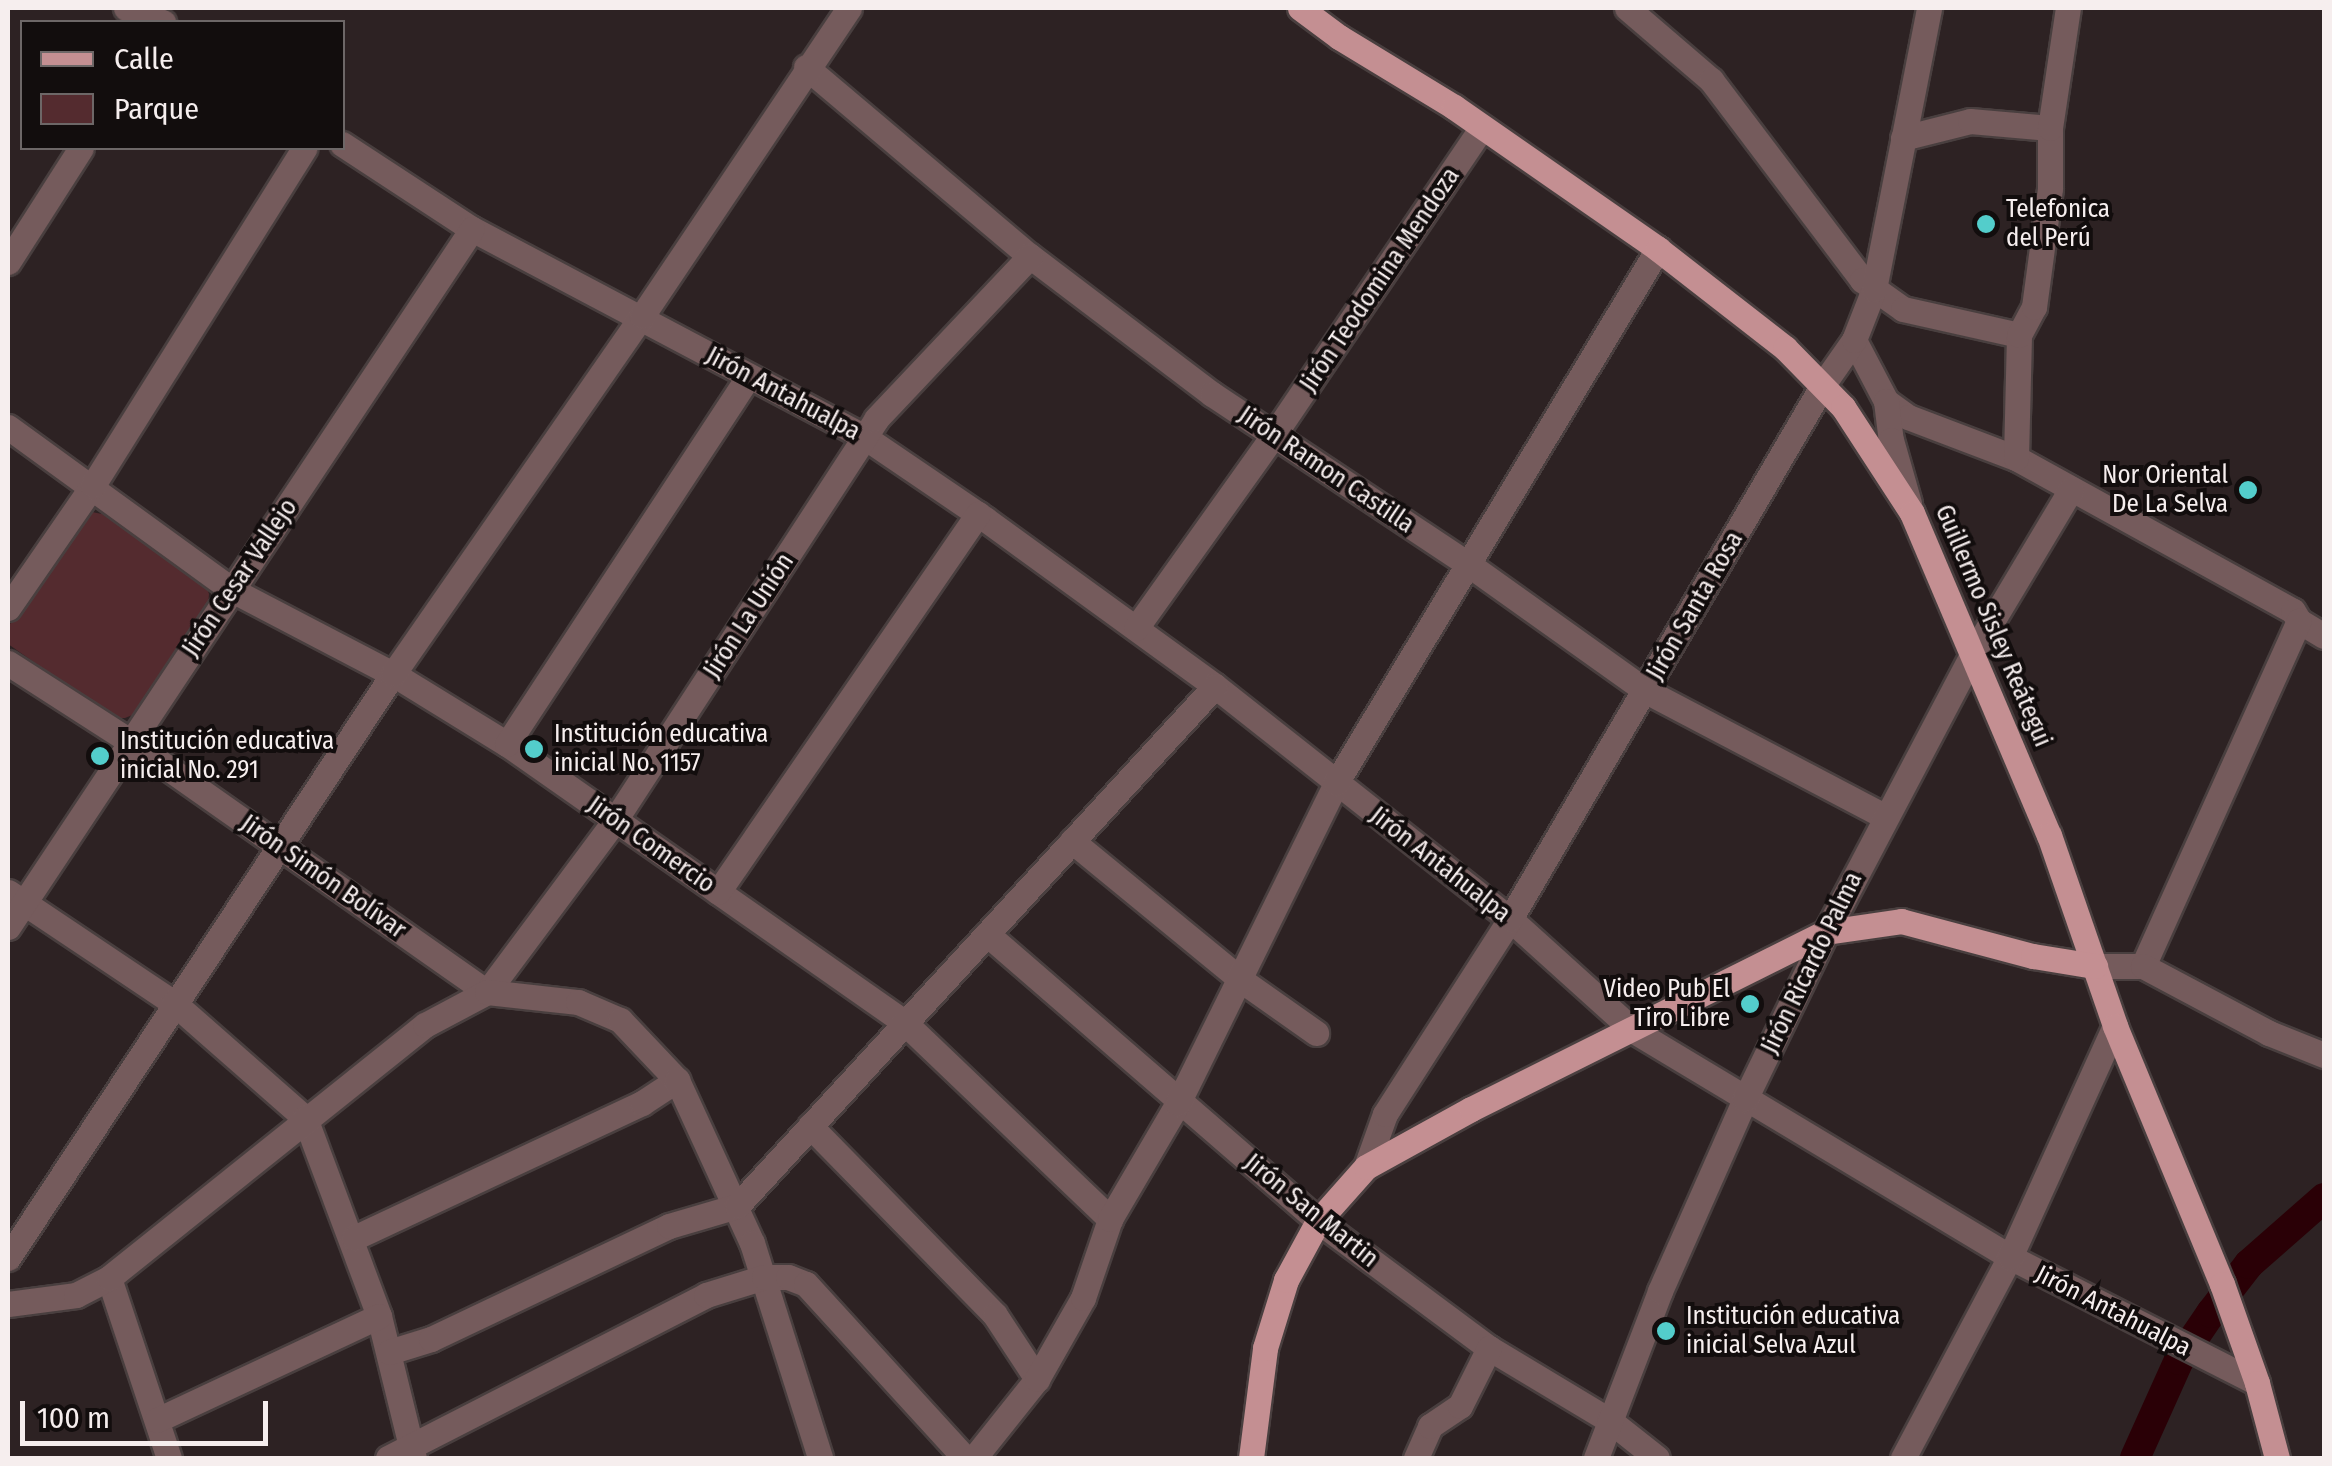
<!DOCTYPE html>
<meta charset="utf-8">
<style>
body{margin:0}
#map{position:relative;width:2332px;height:1466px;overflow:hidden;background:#2d2223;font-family:"Fira Sans Condensed",sans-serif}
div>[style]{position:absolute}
.green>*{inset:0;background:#542b2f}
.river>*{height:30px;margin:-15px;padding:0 15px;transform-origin:15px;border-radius:15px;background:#2a0006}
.roads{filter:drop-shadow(2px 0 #493f3f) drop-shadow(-2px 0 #493f3f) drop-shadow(0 2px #493f3f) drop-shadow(0 -2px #493f3f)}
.minor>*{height:25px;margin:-12.5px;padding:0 12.5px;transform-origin:12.5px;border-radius:12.5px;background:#755b5c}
.major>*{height:25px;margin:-12.5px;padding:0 12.5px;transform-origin:12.5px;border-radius:12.5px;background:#c48f92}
.dots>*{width:28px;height:28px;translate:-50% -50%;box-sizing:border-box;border:5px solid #120d0d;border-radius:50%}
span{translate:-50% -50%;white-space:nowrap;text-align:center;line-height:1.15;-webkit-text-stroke:8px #120d0d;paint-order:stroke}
.poi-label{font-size:25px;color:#f6eeee}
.left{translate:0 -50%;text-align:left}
.right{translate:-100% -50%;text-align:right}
.street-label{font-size:25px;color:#f6eeee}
.frame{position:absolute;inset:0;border:10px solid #f6eeee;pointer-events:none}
.legend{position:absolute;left:20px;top:20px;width:325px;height:130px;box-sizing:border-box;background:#120d0d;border:2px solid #6d6767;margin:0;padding:12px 18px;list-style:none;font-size:30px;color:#f6eeee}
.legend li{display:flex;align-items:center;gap:20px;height:50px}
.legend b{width:50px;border:2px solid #6d6767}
.scale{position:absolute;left:20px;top:1401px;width:248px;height:45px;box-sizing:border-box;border:5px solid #f6eeee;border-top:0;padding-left:12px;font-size:30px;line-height:35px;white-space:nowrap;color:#f6eeee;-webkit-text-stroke:8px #120d0d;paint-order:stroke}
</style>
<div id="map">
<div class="green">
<div style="clip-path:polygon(92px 512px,102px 514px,206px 585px,209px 594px,208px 606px,135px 714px,125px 718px,114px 718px,8px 644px,8px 627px,84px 515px)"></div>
</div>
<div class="river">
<div style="left:2135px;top:1458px;width:107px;rotate:-65.8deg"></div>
<div style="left:2179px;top:1360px;width:57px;rotate:-55.8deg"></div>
<div style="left:2211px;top:1313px;width:62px;rotate:-52.2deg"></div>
<div style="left:2249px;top:1264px;width:100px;rotate:-41.3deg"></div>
</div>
<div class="roads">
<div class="minor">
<div style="left:126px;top:8px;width:40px;rotate:21deg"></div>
<div style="left:1627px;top:8px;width:111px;rotate:40.6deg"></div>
<div style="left:1711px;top:80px;width:251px;rotate:52.9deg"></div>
<div style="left:1862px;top:280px;width:50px;rotate:35.3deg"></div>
<div style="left:1903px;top:309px;width:119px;rotate:12.6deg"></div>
<div style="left:806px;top:67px;width:293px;rotate:40.2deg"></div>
<div style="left:1030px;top:256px;width:228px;rotate:37.2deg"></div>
<div style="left:1212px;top:394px;width:307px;rotate:33.6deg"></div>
<div style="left:1468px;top:564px;width:219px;rotate:35.5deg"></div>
<div style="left:1646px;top:691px;width:269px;rotate:27.7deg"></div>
<div style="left:1903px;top:138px;width:69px;rotate:-14.2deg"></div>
<div style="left:1970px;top:121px;width:80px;rotate:5deg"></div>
<div style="left:342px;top:144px;width:155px;rotate:33.2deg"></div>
<div style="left:472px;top:229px;width:446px;rotate:27.9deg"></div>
<div style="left:866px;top:438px;width:144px;rotate:34.2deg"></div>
<div style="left:985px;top:519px;width:284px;rotate:36deg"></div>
<div style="left:1215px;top:686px;width:376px;rotate:38.3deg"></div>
<div style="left:1510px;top:919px;width:167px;rotate:42.1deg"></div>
<div style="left:1634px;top:1031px;width:439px;rotate:31deg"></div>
<div style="left:2010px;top:1257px;width:277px;rotate:27deg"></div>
<div style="left:8px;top:262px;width:135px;rotate:-57.4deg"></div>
<div style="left:1854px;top:340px;width:69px;rotate:62.3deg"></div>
<div style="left:1886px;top:401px;width:27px;rotate:36deg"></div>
<div style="left:1908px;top:417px;width:116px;rotate:20.8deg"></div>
<div style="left:2016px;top:458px;width:316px;rotate:28.9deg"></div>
<div style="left:2293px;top:611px;width:12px;rotate:59deg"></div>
<div style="left:2299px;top:621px;width:29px;rotate:31deg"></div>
<div style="left:1886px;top:401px;width:39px;rotate:83deg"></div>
<div style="left:1891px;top:440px;width:66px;rotate:74.1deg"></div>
<div style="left:8px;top:427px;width:277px;rotate:36deg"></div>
<div style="left:232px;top:590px;width:182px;rotate:27.6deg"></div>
<div style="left:393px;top:674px;width:134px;rotate:31.6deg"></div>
<div style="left:507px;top:744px;width:486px;rotate:35deg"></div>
<div style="left:905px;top:1023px;width:284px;rotate:43.7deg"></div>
<div style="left:2016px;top:458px;width:123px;rotate:-88.6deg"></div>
<div style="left:2019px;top:335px;width:32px;rotate:-62deg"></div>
<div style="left:2034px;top:307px;width:120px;rotate:-82.3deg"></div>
<div style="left:2050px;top:188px;width:60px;rotate:-90deg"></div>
<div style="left:2050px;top:128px;width:121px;rotate:-81.5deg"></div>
<div style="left:8px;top:608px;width:150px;rotate:-55.4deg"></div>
<div style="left:93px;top:485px;width:398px;rotate:-57.9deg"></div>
<div style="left:1136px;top:628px;width:236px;rotate:-54.5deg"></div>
<div style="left:1273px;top:436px;width:373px;rotate:-55.9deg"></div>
<div style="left:8px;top:663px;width:146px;rotate:32.7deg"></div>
<div style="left:131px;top:742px;width:435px;rotate:35.1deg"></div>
<div style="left:487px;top:992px;width:214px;rotate:-53.3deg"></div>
<div style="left:615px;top:820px;width:478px;rotate:-56.9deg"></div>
<div style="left:876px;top:419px;width:224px;rotate:-46.6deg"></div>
<div style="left:507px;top:744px;width:440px;rotate:-56.7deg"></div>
<div style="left:1072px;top:841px;width:219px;rotate:39.4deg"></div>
<div style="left:1241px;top:980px;width:92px;rotate:35.2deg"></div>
<div style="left:8px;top:892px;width:200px;rotate:33.8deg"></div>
<div style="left:174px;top:1003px;width:174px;rotate:41.3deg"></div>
<div style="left:305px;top:1118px;width:211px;rotate:69.5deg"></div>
<div style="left:379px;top:1316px;width:146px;rotate:76.2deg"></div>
<div style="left:718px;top:892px;width:459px;rotate:-55.5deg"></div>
<div style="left:8px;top:927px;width:838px;rotate:-56.39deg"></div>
<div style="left:987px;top:934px;width:438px;rotate:40.9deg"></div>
<div style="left:1318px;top:1221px;width:213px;rotate:36.6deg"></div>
<div style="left:1489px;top:1348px;width:140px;rotate:31deg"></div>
<div style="left:1609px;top:1420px;width:61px;rotate:38.4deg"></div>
<div style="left:2095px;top:966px;width:48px"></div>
<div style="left:2143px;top:966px;width:379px;rotate:-65.7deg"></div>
<div style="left:2143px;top:966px;width:143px;rotate:28deg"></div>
<div style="left:2269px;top:1033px;width:59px;rotate:21.8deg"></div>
<div style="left:810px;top:1126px;width:264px;rotate:45.6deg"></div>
<div style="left:995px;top:1315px;width:77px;rotate:56.7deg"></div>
<div style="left:1366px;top:1167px;width:56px;rotate:-70.3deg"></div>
<div style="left:1385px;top:1114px;width:232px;rotate:-57.3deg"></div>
<div style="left:1510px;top:919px;width:621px;rotate:-59.64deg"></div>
<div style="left:1824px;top:383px;width:52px;rotate:-55.1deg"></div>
<div style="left:1854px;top:340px;width:55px;rotate:-68.6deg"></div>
<div style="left:1874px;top:289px;width:286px;rotate:-78.9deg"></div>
<div style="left:354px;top:1238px;width:318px;rotate:-25.1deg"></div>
<div style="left:642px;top:1103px;width:42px;rotate:-33.3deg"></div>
<div style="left:8px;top:1258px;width:699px;rotate:-56.61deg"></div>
<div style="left:393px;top:674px;width:436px;rotate:-55.2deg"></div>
<div style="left:642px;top:316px;width:371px;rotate:-56.1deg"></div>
<div style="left:109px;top:1278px;width:190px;rotate:71.6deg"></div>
<div style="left:8px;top:1304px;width:69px;rotate:-7.5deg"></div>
<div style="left:76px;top:1295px;width:37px;rotate:-27deg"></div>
<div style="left:109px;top:1278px;width:405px;rotate:-38.7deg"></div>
<div style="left:425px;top:1025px;width:70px;rotate:-28deg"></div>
<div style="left:487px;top:992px;width:92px;rotate:6.3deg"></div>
<div style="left:578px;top:1002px;width:46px;rotate:23.2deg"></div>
<div style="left:620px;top:1020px;width:83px;rotate:46.5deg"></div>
<div style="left:677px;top:1080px;width:179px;rotate:65.3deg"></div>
<div style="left:752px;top:1243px;width:225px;rotate:72.4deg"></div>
<div style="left:389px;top:1352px;width:44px;rotate:-17.2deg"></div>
<div style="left:431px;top:1339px;width:263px;rotate:-25.4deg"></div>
<div style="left:669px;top:1226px;width:71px;rotate:-16.4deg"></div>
<div style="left:737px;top:1206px;width:706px;rotate:-47.41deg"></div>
<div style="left:157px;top:1420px;width:245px;rotate:-25.1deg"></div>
<div style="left:388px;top:1458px;width:357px;rotate:-27.1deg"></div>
<div style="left:706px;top:1295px;width:61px;rotate:-17.2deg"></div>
<div style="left:764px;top:1277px;width:24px"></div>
<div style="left:788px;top:1277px;width:19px;rotate:21deg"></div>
<div style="left:806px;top:1284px;width:236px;rotate:47.6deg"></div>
<div style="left:974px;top:1458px;width:101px;rotate:-51.4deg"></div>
<div style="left:1037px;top:1379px;width:93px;rotate:-60.4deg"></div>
<div style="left:1083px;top:1298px;width:83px;rotate:-71.1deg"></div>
<div style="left:1110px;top:1219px;width:134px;rotate:-59.6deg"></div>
<div style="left:1178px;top:1103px;width:357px;rotate:-63.7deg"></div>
<div style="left:1336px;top:783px;width:624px;rotate:-58.91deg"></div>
<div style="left:1416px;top:1458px;width:35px;rotate:-66deg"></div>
<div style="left:1430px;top:1426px;width:36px;rotate:-34deg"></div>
<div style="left:1460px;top:1406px;width:65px;rotate:-63.4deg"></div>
<div style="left:1596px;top:1458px;width:179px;rotate:-69deg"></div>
<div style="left:1660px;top:1291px;width:210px;rotate:-66.1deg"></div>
<div style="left:1745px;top:1099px;width:186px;rotate:-64.1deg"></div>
<div style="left:1826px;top:932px;width:315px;rotate:-62.2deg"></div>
<div style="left:1973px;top:653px;width:191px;rotate:-59.1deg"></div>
<div style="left:1903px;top:1458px;width:228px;rotate:-62deg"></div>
<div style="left:2010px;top:1257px;width:254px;rotate:-65.6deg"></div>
</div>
<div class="major">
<div style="left:1300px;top:8px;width:49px;rotate:36.6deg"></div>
<div style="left:1339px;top:37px;width:135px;rotate:31.3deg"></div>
<div style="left:1454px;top:107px;width:249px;rotate:34.8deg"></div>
<div style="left:1658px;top:249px;width:161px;rotate:37.9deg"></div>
<div style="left:1785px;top:348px;width:83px;rotate:45.5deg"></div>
<div style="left:1843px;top:407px;width:126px;rotate:56.9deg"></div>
<div style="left:1912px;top:513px;width:350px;rotate:67deg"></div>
<div style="left:2049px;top:835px;width:202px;rotate:70.9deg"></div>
<div style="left:2115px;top:1026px;width:279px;rotate:67.5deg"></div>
<div style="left:2222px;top:1284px;width:105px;rotate:70.5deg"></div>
<div style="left:2257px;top:1383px;width:78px;rotate:75.1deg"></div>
<div style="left:1251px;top:1458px;width:111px;rotate:-82.7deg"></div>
<div style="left:1265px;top:1348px;width:71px;rotate:-72.8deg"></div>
<div style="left:1286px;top:1280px;width:67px;rotate:-61.5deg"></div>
<div style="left:1318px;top:1221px;width:72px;rotate:-48.4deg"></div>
<div style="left:1366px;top:1167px;width:120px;rotate:-28.9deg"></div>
<div style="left:1471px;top:1109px;width:397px;rotate:-26.5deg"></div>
<div style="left:1826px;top:932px;width:76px;rotate:-8.3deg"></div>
<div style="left:1901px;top:921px;width:137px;rotate:14.9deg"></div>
<div style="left:2033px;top:956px;width:63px;rotate:9.2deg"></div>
</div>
</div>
<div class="dots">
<div style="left:1986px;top:224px;background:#53cdcb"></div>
<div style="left:2248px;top:490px;background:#53cdcb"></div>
<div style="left:534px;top:749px;background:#53cdcb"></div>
<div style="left:100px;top:756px;background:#53cdcb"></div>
<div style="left:1750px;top:1004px;background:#53cdcb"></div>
<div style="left:1666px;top:1331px;background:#53cdcb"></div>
</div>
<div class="poi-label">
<span class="left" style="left:2006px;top:224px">Telefonica<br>del Perú</span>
<span class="right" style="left:2228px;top:490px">Nor Oriental<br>De La Selva</span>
<span class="left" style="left:554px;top:749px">Institución educativa<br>inicial No. 1157</span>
<span class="left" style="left:120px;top:756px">Institución educativa<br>inicial No. 291</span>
<span class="right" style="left:1730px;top:1004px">Video Pub El<br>Tiro Libre</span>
<span class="left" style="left:1686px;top:1331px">Institución educativa<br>inicial Selva Azul</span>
</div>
<div class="street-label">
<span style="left:1380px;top:280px;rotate:-56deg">Jirón Teodomina Mendoza</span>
<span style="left:783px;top:394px;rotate:28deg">Jirón Antahualpa</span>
<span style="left:1326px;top:470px;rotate:34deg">Jirón Ramon Castilla</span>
<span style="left:240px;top:578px;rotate:-56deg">Jirón Cesar Vallejo</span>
<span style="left:1695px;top:606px;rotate:-60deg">Jirón Santa Rosa</span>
<span style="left:749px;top:616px;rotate:-57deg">Jirón La Unión</span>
<span style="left:1993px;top:626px;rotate:67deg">Guillermo Sisley Reátegui</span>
<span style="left:651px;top:845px;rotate:35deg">Jirón Comercio</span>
<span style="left:1440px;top:865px;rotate:38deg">Jirón Antahualpa</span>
<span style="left:323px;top:877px;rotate:35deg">Jirón Simón Bolívar</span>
<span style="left:1812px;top:963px;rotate:-64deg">Jirón Ricardo Palma</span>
<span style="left:1311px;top:1211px;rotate:39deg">Jirón San Martin</span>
<span style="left:2113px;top:1311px;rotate:27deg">Jirón Antahualpa</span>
</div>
<div class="frame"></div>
<ul class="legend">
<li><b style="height:12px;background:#c48f92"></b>Calle</li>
<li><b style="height:28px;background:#542b2f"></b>Parque</li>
</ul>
<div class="scale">100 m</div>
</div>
